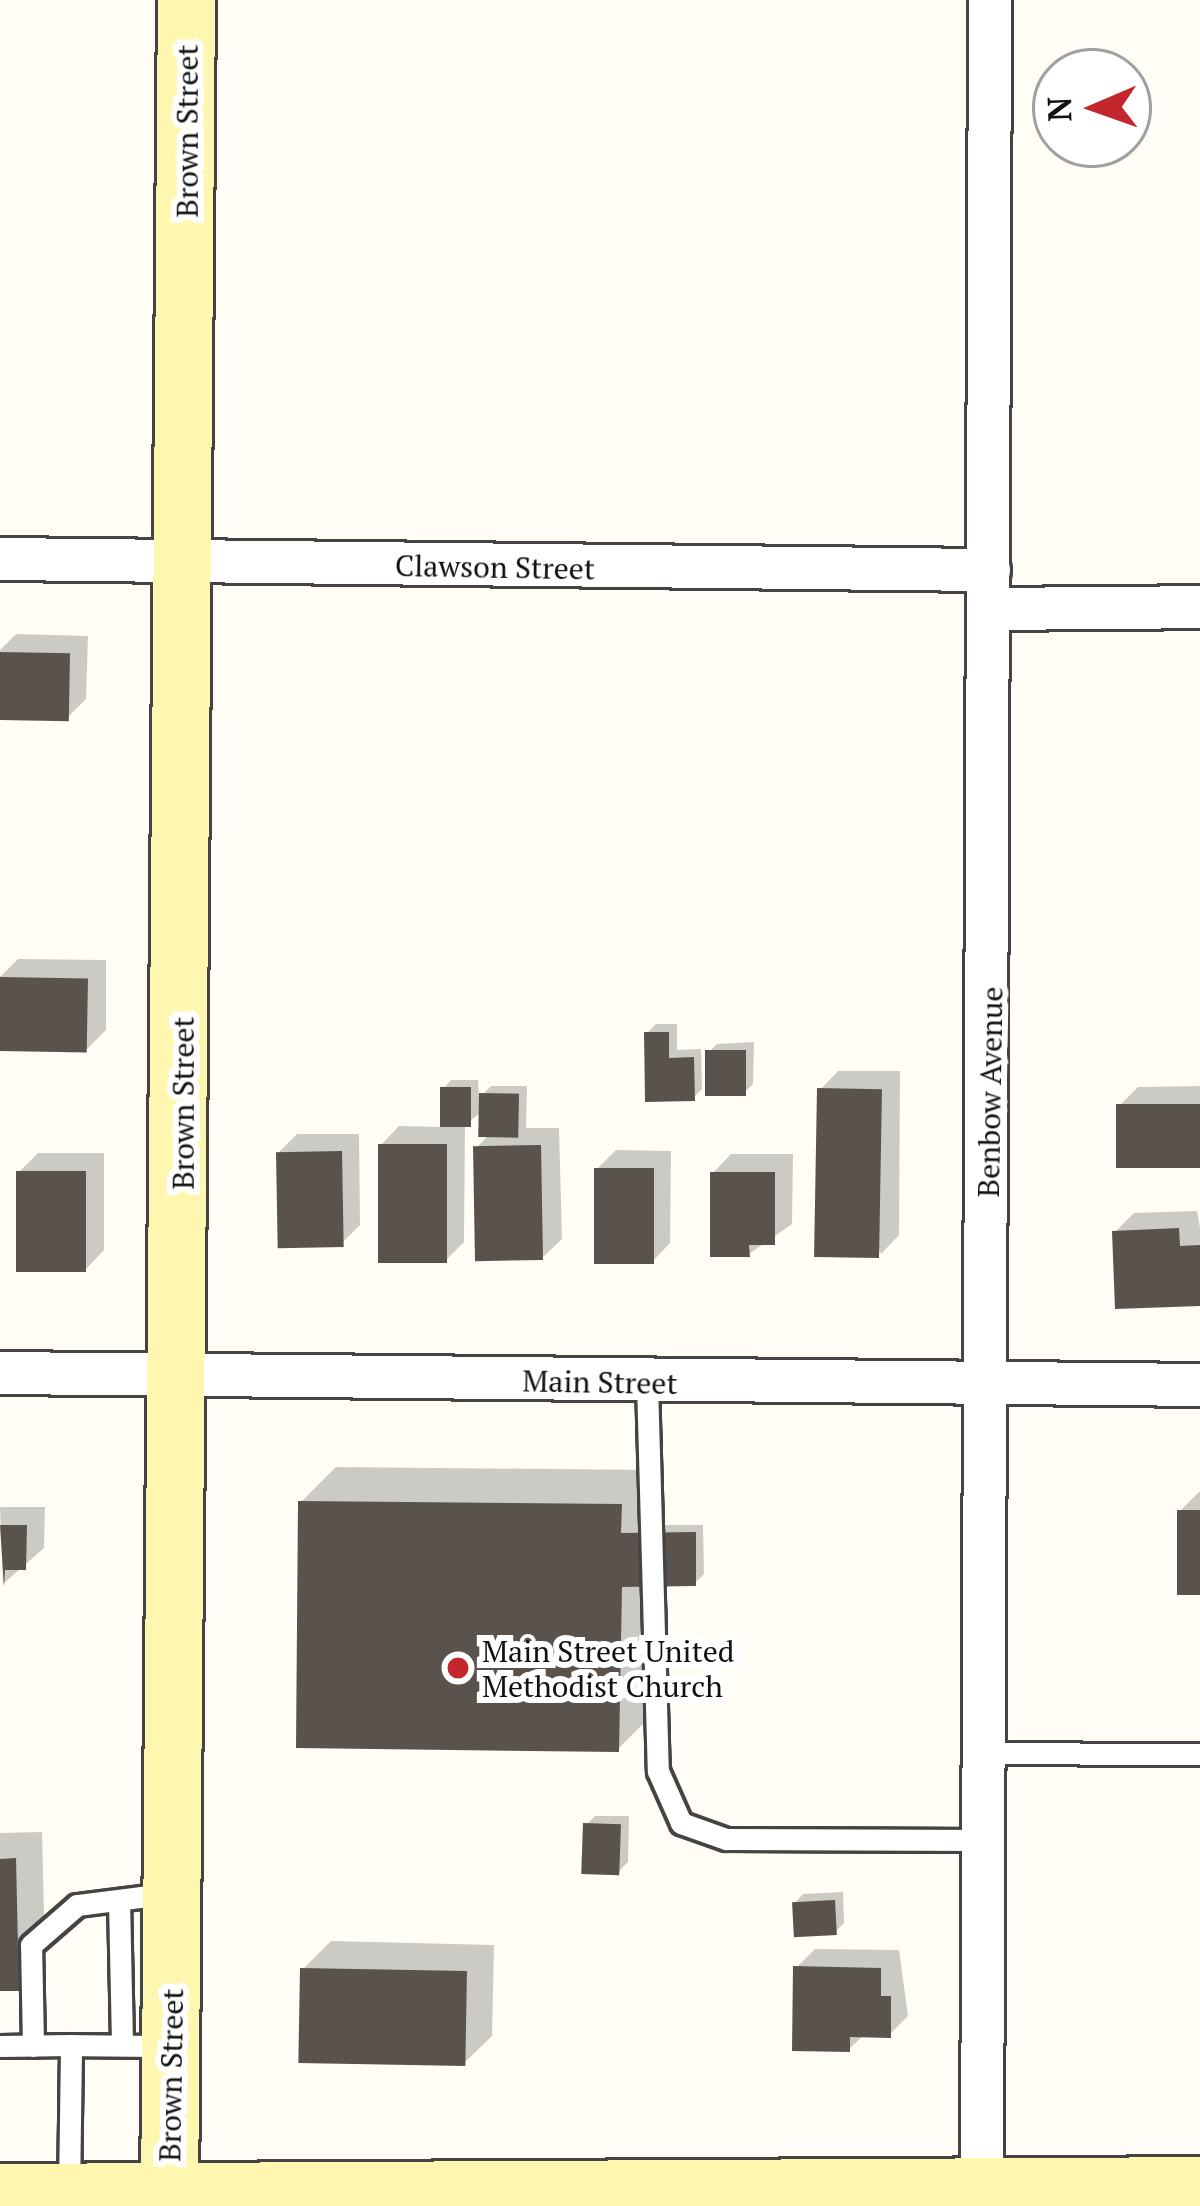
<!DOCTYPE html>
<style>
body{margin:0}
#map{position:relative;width:1200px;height:2206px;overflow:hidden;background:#fffdf5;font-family:"PT Serif",serif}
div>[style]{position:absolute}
.shadow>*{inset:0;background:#0003}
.building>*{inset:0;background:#5a524d;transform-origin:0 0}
.roads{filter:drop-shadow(3px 0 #444) drop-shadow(-3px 0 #444) drop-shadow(0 3px #444) drop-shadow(0 -3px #444)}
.lane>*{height:21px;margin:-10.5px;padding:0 10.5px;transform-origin:10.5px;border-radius:10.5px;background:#fff}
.street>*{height:42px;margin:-21px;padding:0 21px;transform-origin:21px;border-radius:21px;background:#fff}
.secondary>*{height:57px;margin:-28.5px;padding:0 28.5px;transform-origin:28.5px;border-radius:28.5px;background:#fff6b0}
.dots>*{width:33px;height:33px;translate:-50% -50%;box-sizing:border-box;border:6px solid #fff;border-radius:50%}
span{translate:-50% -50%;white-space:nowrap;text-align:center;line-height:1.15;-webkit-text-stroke:12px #fff;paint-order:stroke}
.street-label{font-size:30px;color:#111}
.poi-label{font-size:30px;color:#111}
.left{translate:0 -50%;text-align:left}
.north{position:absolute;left:1032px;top:48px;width:120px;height:120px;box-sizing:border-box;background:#fff;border:3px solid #a0a0a0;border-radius:50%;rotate:268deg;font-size:33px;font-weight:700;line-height:48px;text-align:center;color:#111}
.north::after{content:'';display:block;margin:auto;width:42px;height:54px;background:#c4262e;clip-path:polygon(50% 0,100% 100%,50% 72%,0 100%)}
</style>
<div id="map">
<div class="shadow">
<div style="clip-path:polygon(16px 634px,88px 636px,86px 699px,67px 718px,0 717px,0 650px)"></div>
<div style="clip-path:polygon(18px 959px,106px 960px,106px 1030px,87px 1049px,0 1048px,0 977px)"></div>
<div style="clip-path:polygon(656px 1024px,677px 1024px,677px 1050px,701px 1049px,702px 1089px,693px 1098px,647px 1033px)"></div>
<div style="clip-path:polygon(754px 1042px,753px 1084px,744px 1093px,708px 1053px,717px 1044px)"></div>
<div style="clip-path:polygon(838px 1071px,900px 1071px,899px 1235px,881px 1254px,820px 1090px)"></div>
<div style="clip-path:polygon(451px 1080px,478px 1080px,479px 1098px,491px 1086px,527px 1086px,526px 1128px,559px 1128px,562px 1239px,543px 1257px,476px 1148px,490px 1134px,482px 1112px,465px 1124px,464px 1242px,445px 1261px,381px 1145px,399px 1126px,443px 1127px,443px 1089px)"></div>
<div style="clip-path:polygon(1200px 1086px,1200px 1165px,1119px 1106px,1138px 1087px)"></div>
<div style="clip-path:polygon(297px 1134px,359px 1134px,360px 1225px,341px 1244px,278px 1153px)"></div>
<div style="clip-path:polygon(616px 1150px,671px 1151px,670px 1243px,652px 1262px,597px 1169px)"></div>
<div style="clip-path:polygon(38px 1153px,104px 1153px,104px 1250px,86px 1269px,19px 1172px)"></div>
<div style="clip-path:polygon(731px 1154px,793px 1154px,792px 1224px,749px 1254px,713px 1173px)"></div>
<div style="clip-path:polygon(1197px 1211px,1200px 1228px,1200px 1303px,1115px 1232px,1134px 1213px)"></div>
<div style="clip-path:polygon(336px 1467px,656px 1470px,655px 1525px,703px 1525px,704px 1574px,695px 1583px,655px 1584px,653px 1714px,618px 1749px,301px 1502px)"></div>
<div style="clip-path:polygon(1199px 1492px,1200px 1492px,1200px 1592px,1180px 1511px)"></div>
<div style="clip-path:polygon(0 1507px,45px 1507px,44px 1548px,3px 1584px)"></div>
<div style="clip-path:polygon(595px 1816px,629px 1816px,628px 1862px,619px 1871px,586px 1825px)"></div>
<div style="clip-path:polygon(42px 1832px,45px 1960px,18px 1988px,0 1988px,0 1833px)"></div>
<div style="clip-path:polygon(843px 1892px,844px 1923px,835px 1932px,795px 1903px,803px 1894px)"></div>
<div style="clip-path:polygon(331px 1941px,494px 1945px,492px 2036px,464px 2063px,303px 1969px)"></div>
<div style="clip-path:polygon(815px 1949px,899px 1950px,908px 2016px,889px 2035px,864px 2035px,849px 2049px,796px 1968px)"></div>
</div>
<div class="building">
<div style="left:0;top:652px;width:70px;height:68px;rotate:1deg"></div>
<div style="left:0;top:977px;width:88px;height:74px;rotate:1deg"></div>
<div style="clip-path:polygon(644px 1032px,669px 1032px,669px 1058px,694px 1057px,695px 1101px,645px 1102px)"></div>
<div style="left:746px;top:1050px;width:46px;height:41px;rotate:90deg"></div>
<div style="left:471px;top:1087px;width:40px;height:31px;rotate:90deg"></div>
<div style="left:817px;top:1088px;width:65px;height:169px;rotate:1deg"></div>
<div style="left:479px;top:1093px;width:40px;height:44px;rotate:1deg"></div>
<div style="left:1200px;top:1104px;width:64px;height:84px;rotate:90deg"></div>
<div style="left:378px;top:1144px;width:69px;height:119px"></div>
<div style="left:541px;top:1145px;width:115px;height:68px;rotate:89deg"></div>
<div style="left:342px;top:1151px;width:96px;height:66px;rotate:89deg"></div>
<div style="left:594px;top:1168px;width:60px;height:96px"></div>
<div style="left:16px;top:1171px;width:70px;height:101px"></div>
<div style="clip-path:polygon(710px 1172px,775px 1172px,775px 1245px,749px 1245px,750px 1257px,710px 1257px)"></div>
<div style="clip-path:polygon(1179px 1228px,1180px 1246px,1200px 1245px,1200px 1306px,1115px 1309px,1112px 1231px)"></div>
<div style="clip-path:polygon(298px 1501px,622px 1504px,621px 1533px,696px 1532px,696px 1586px,622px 1587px,619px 1752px,296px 1748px)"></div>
<div style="left:1177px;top:1510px;width:23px;height:85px"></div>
<div style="clip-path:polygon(0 1525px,27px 1525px,26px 1570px,5px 1570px,4px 1587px)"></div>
<div style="left:583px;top:1823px;width:38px;height:51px;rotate:2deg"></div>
<div style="clip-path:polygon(16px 1858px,19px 1991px,0 1991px,0 1859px)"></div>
<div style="left:835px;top:1900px;width:35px;height:43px;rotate:87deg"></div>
<div style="clip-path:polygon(793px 1966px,881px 1968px,881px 1996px,891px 1996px,891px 2038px,850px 2037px,850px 2052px,792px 2051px)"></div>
<div style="left:300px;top:1968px;width:167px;height:95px;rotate:1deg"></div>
</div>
<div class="roads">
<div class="lane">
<div style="left:647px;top:1383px;width:388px;rotate:88.4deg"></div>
<div style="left:658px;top:1771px;width:57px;rotate:66.1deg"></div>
<div style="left:681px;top:1823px;width:48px;rotate:19.6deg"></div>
<div style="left:726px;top:1839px;width:255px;rotate:0.2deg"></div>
<div style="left:982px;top:1753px;width:218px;rotate:0.3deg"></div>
<div style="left:119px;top:1900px;width:145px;rotate:88.8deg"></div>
<div style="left:0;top:2046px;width:71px;rotate:-0.8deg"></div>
<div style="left:33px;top:2046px;width:101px;rotate:-91.1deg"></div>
<div style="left:31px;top:1945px;width:61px;rotate:-41deg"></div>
<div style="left:77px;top:1905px;width:96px;rotate:-7.2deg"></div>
<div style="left:69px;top:2192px;width:147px;rotate:-89.2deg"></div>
<div style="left:71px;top:2045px;width:98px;rotate:0.6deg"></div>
</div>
<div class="street">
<div style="left:0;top:559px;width:989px;rotate:0.64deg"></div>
<div style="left:989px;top:609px;width:211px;rotate:-0.5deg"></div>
<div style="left:0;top:1373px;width:1200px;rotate:0.57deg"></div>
<div style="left:982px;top:2184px;width:2184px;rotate:-89.79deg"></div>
</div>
<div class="secondary">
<div style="left:0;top:2192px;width:1200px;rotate:-0.33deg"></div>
<div style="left:169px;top:2206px;width:2206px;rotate:-89.56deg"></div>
</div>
</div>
<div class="dots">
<div style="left:458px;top:1668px;background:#c4262e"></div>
</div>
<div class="street-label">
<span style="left:187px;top:131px;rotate:-90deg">Brown Street</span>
<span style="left:495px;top:567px;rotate:1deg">Clawson Street</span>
<span style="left:990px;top:1092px;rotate:-89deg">Benbow Avenue</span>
<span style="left:183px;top:1103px;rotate:-90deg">Brown Street</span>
<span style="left:600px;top:1382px;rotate:1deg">Main Street</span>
<span style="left:171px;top:2075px;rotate:-89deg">Brown Street</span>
</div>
<div class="poi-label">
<span class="left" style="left:482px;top:1668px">Main Street United<br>Methodist Church</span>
</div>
<div class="north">N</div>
</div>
